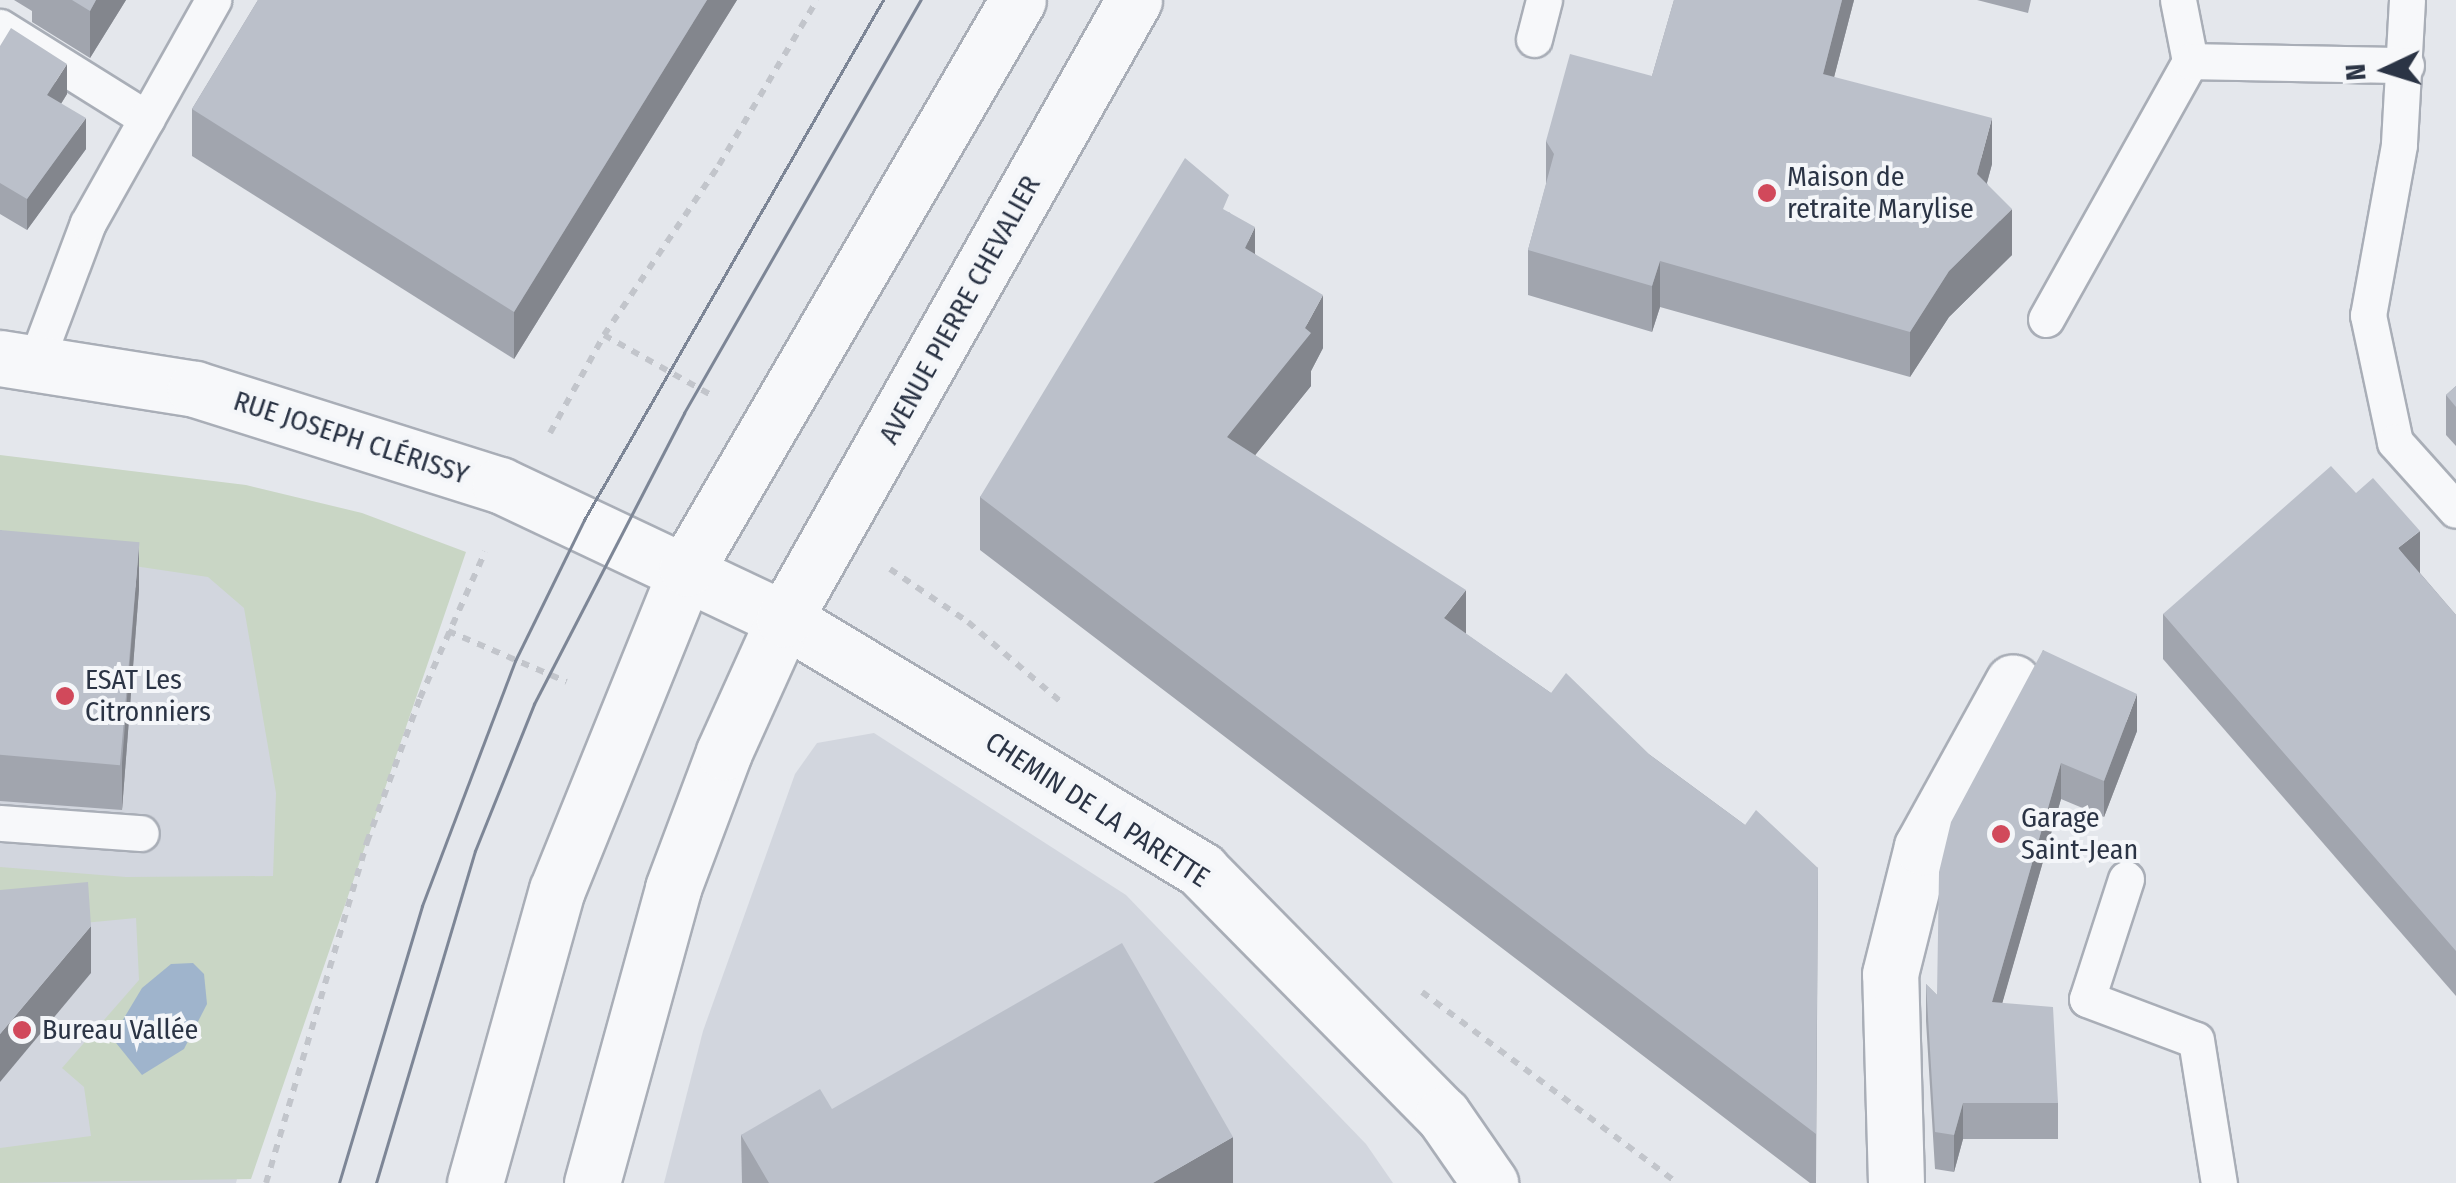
<!DOCTYPE html>
<meta charset="utf-8">
<style>
body{margin:0}
#map{position:relative;width:2456px;height:1183px;overflow:hidden;background:#e4e7ec;font-family:"Fira Sans Condensed",sans-serif}
div>[style]{position:absolute}
.built>*{inset:0;background:#d2d6de}
.green>*{inset:0;background:#c9d6c5}
.water>*{inset:0;background:#9fb4cc}
.path>*{height:6px;margin-top:-3px;transform-origin:0;background:repeating-linear-gradient(90deg,#c2c5cb 0 8px,transparent 0 16px)}
.roads{filter:drop-shadow(2px 0 #a9aeb7) drop-shadow(-2px 0 #a9aeb7) drop-shadow(0 2px #a9aeb7) drop-shadow(0 -2px #a9aeb7)}
.service>*{height:35px;margin:-17.5px;padding:0 17.5px;transform-origin:17.5px;border-radius:17.5px;background:#f7f8fa}
.minor>*{height:55px;margin:-27.5px;padding:0 27.5px;transform-origin:27.5px;border-radius:27.5px;background:#f7f8fa}
.tertiary>*{height:55px;margin:-27.5px;padding:0 27.5px;transform-origin:27.5px;border-radius:27.5px;background:#f7f8fa}
.tram>*{height:2.5px;margin:-1.25px;padding:0 1.25px;transform-origin:1.25px;border-radius:1.25px;background:#7d8696}
.wall>*{inset:0;background:#a1a5ae}
.shaded-wall>*{inset:0;background:#83868d}
.building>*{inset:0;background:#bbc0ca;transform-origin:0 0}
.dots>*{width:28px;height:28px;translate:-50% -50%;box-sizing:border-box;border:5px solid #f4f6f9;border-radius:50%}
span{translate:-50% -50%;white-space:nowrap;text-align:center;line-height:1.15;-webkit-text-stroke:8px #f4f6f9;paint-order:stroke}
.poi-label{font-size:28px;color:#2b3445}
.left{translate:0 -50%;text-align:left}
.street-label{font-size:28px;color:#2b3445}
.north{position:absolute;left:2336px;top:20px;width:100px;height:100px;-webkit-text-stroke:8px #f4f6f9;paint-order:stroke;rotate:266deg;font-size:28px;font-weight:700;line-height:40px;text-align:center;color:#2b3445}
.north::after{content:'';display:block;margin:auto;width:35px;height:45px;background:#2b3445;clip-path:polygon(50% 0,100% 100%,50% 72%,0 100%)}
</style>
<div id="map">
<div class="built">
<div style="clip-path:polygon(0 519px,386px 591px,236px 1183px,0 1183px)"></div>
<div style="clip-path:polygon(874px 733px,1126px 895px,1366px 1144px,1393px 1183px,664px 1183px,703px 1031px,795px 774px,817px 743px)"></div>
</div>
<div class="green">
<div style="clip-path:polygon(0 455px,246px 485px,362px 513px,466px 552px,251px 1179px,0 1183px,0 1148px,91px 1136px,84px 1087px,62px 1068px,139px 980px,136px 918px,0 931px,0 867px,126px 877px,273px 876px,276px 793px,244px 608px,208px 577px,0 546px)"></div>
</div>
<div class="water">
<div style="clip-path:polygon(193px 963px,204px 974px,207px 1004px,184px 1049px,142px 1075px,112px 1038px,142px 988px,171px 964px)"></div>
</div>
<div class="path">
<div style="left:604px;top:335px;width:123px;rotate:29.3deg"></div>
<div style="left:550px;top:433px;width:112px;rotate:-61.1deg"></div>
<div style="left:604px;top:335px;width:205px;rotate:-55.9deg"></div>
<div style="left:719px;top:165px;width:192px;rotate:-59.3deg"></div>
<div style="left:890px;top:569px;width:94px;rotate:34.2deg"></div>
<div style="left:968px;top:622px;width:123px;rotate:40.7deg"></div>
<div style="left:448px;top:631px;width:129px;rotate:23.2deg"></div>
<div style="left:1422px;top:992px;width:319px;rotate:36.8deg"></div>
<div style="left:266px;top:1183px;width:356px;rotate:-73.5deg"></div>
<div style="left:367px;top:842px;width:153px;rotate:-69.8deg"></div>
<div style="left:420px;top:698px;width:160px;rotate:-66deg"></div>
</div>
<div class="roads">
<div class="service">
<div style="left:2178px;top:0;width:62px;rotate:78.9deg"></div>
<div style="left:2407px;top:0;width:145px;rotate:93.2deg"></div>
<div style="left:2399px;top:145px;width:173px;rotate:100.3deg"></div>
<div style="left:2368px;top:315px;width:130px;rotate:78deg"></div>
<div style="left:2395px;top:442px;width:91px;rotate:48.1deg"></div>
<div style="left:0;top:27px;width:173px;rotate:32deg"></div>
<div style="left:1534px;top:39px;width:40px;rotate:-75.6deg"></div>
<div style="left:2046px;top:319px;width:295px;rotate:-60.8deg"></div>
<div style="left:2190px;top:61px;width:216px;rotate:1.1deg"></div>
<div style="left:36px;top:361px;width:147px;rotate:-69.4deg"></div>
<div style="left:88px;top:223px;width:256px;rotate:-60.7deg"></div>
<div style="left:0;top:823px;width:141px;rotate:4.1deg"></div>
<div style="left:2126px;top:879px;width:126px;rotate:108deg"></div>
<div style="left:2087px;top:999px;width:116px;rotate:20.6deg"></div>
<div style="left:2196px;top:1040px;width:145px;rotate:80.9deg"></div>
</div>
<div class="minor">
<div style="left:0;top:358px;width:197px;rotate:9deg"></div>
<div style="left:195px;top:389px;width:320px;rotate:17.5deg"></div>
<div style="left:500px;top:485px;width:314px;rotate:25.3deg"></div>
<div style="left:784px;top:619px;width:487px;rotate:31deg"></div>
<div style="left:1201px;top:870px;width:344px;rotate:45.4deg"></div>
<div style="left:1443px;top:1115px;width:83px;rotate:55.3deg"></div>
<div style="left:1896px;top:1183px;width:209px;rotate:-91.6deg"></div>
<div style="left:1890px;top:974px;width:131px;rotate:-75.9deg"></div>
<div style="left:1922px;top:847px;width:188px;rotate:-61.1deg"></div>
</div>
<div class="tertiary">
<div style="left:475px;top:1183px;width:304px;rotate:-74.4deg"></div>
<div style="left:557px;top:890px;width:347px;rotate:-68deg"></div>
<div style="left:687px;top:568px;width:657px;rotate:-59.77deg"></div>
<div style="left:592px;top:1183px;width:306px;rotate:-74.6deg"></div>
<div style="left:673px;top:888px;width:145px;rotate:-69.4deg"></div>
<div style="left:724px;top:752px;width:146px;rotate:-65.7deg"></div>
<div style="left:784px;top:619px;width:711px;rotate:-60.51deg"></div>
</div>
</div>
<div class="tram">
<div style="left:339px;top:1183px;width:289px;rotate:-73.3deg"></div>
<div style="left:422px;top:906px;width:262px;rotate:-69.2deg"></div>
<div style="left:515px;top:661px;width:157px;rotate:-63.9deg"></div>
<div style="left:584px;top:520px;width:600px;rotate:-60.1deg"></div>
<div style="left:376px;top:1183px;width:346px;rotate:-73.4deg"></div>
<div style="left:475px;top:851px;width:158px;rotate:-68.1deg"></div>
<div style="left:534px;top:704px;width:327px;rotate:-62.7deg"></div>
<div style="left:684px;top:413px;width:476px;rotate:-60.2deg"></div>
</div>
<div class="wall">
<div style="clip-path:polygon(14px 0,126px 0,90px 58px,32px 22px,32px 11px)"></div>
<div style="clip-path:polygon(258px 0,737px 0,514px 359px,192px 156px,192px 109px)"></div>
<div style="clip-path:polygon(1674px 0,1854px 0,1834px 77px,1992px 164px,1987px 183px,2012px 255px,1949px 317px,1910px 377px,1660px 307px,1652px 332px,1528px 295px,1528px 250px,1546px 185px,1546px 141px,1652px 76px)"></div>
<div style="clip-path:polygon(1977px 0,2031px 0,2028px 13px)"></div>
<div style="clip-path:polygon(0 46px,67px 94px,61px 104px,86px 149px,27px 230px,0 214px)"></div>
<div style="clip-path:polygon(1229px 212px,1255px 254px,1323px 348px,1311px 371px,1311px 386px,1255px 455px,1466px 634px,1551px 693px,1650px 755px,1745px 825px,1818px 868px,1816px 1183px,1810px 1183px,980px 550px,980px 497px)"></div>
<div style="clip-path:polygon(2456px 386px,2456px 446px,2446px 435px,2446px 395px)"></div>
<div style="clip-path:polygon(0 530px,139px 589px,122px 810px,0 801px)"></div>
<div style="clip-path:polygon(2420px 573px,2456px 615px,2456px 996px,2163px 659px,2163px 614px)"></div>
<div style="clip-path:polygon(2043px 650px,2137px 731px,2104px 817px,2061px 799px,2002px 1003px,2058px 1103px,2058px 1139px,1963px 1139px,1954px 1172px,1935px 1169px,1926px 1021px,1926px 984px,1937px 995px)"></div>
<div style="clip-path:polygon(832px 1109px,1233px 1183px,742px 1183px,741px 1135px)"></div>
</div>
<div class="shaded-wall">
<div style="clip-path:polygon(96px 0,126px 0,90px 58px,90px 11px)"></div>
<div style="clip-path:polygon(707px 0,737px 0,514px 359px,514px 312px)"></div>
<div style="clip-path:polygon(1842px 0,1854px 0,1823px 120px,1823px 74px)"></div>
<div style="clip-path:polygon(67px 64px,67px 94px,47px 126px,47px 95px)"></div>
<div style="clip-path:polygon(86px 118px,86px 149px,27px 230px,27px 199px)"></div>
<div style="clip-path:polygon(1992px 118px,1992px 164px,1977px 219px,1977px 174px)"></div>
<div style="clip-path:polygon(2012px 209px,2012px 255px,1949px 317px,1910px 377px,1910px 332px,1949px 271px)"></div>
<div style="clip-path:polygon(1255px 227px,1255px 281px,1245px 248px)"></div>
<div style="clip-path:polygon(1660px 261px,1660px 307px,1652px 332px,1652px 286px)"></div>
<div style="clip-path:polygon(1323px 295px,1323px 348px,1311px 371px,1311px 386px,1227px 490px,1227px 437px,1305px 328px)"></div>
<div style="clip-path:polygon(2420px 531px,2420px 577px,2398px 548px)"></div>
<div style="clip-path:polygon(139px 542px,139px 589px,122px 810px,122px 763px)"></div>
<div style="clip-path:polygon(1466px 590px,1466px 643px,1444px 618px)"></div>
<div style="clip-path:polygon(2137px 694px,2137px 731px,2104px 817px,2104px 781px)"></div>
<div style="clip-path:polygon(2061px 763px,2061px 799px,1992px 1039px,1992px 1002px)"></div>
<div style="clip-path:polygon(91px 926px,91px 973px,0 1082px,0 1034px)"></div>
<div style="clip-path:polygon(1963px 1103px,1963px 1139px,1954px 1172px,1954px 1135px)"></div>
<div style="clip-path:polygon(1233px 1137px,1233px 1183px,1153px 1183px)"></div>
</div>
<div class="building">
<div style="clip-path:polygon(72px 0,96px 0,90px 11px)"></div>
<div style="clip-path:polygon(258px 0,707px 0,514px 312px,192px 109px)"></div>
<div style="clip-path:polygon(1674px 0,1842px 0,1823px 74px,1992px 118px,1977px 174px,2012px 209px,1949px 271px,1910px 332px,1660px 261px,1652px 286px,1528px 250px,1554px 154px,1546px 141px,1570px 54px,1652px 76px)"></div>
<div style="clip-path:polygon(11px 28px,67px 64px,47px 95px,86px 118px,27px 199px,0 183px,0 46px)"></div>
<div style="clip-path:polygon(1185px 158px,1229px 195px,1223px 209px,1255px 227px,1245px 248px,1323px 295px,1305px 328px,1311px 333px,1227px 437px,1466px 590px,1444px 618px,1551px 693px,1566px 673px,1650px 755px,1745px 825px,1756px 810px,1818px 868px,1816px 1134px,980px 497px)"></div>
<div style="clip-path:polygon(2456px 386px,2456px 407px,2446px 395px)"></div>
<div style="clip-path:polygon(2331px 466px,2356px 493px,2373px 478px,2420px 531px,2398px 548px,2456px 615px,2456px 951px,2163px 614px)"></div>
<div style="left:0;top:530px;width:140px;height:224px;rotate:5deg"></div>
<div style="clip-path:polygon(2043px 650px,2137px 694px,2104px 781px,2061px 763px,1992px 1002px,2053px 1007px,2058px 1103px,1963px 1103px,1954px 1135px,1935px 1132px,1926px 984px,1937px 995px,1939px 872px,1951px 822px)"></div>
<div style="clip-path:polygon(88px 882px,91px 926px,0 1034px,0 890px)"></div>
<div style="clip-path:polygon(1122px 943px,1233px 1137px,1153px 1183px,769px 1183px,741px 1135px,820px 1089px,832px 1109px)"></div>
</div>
<div class="dots">
<div style="left:1767px;top:193px;background:#d1495b"></div>
<div style="left:65px;top:696px;background:#d1495b"></div>
<div style="left:2001px;top:834px;background:#d1495b"></div>
<div style="left:22px;top:1030px;background:#d1495b"></div>
</div>
<div class="poi-label">
<span class="left" style="left:1787px;top:193px">Maison de<br>retraite Marylise</span>
<span class="left" style="left:85px;top:696px">ESAT Les<br>Citronniers</span>
<span class="left" style="left:2021px;top:834px">Garage<br>Saint-Jean</span>
<span class="left" style="left:42px;top:1030px">Bureau Vallée</span>
</div>
<div class="street-label">
<span style="left:960px;top:310px;rotate:-61deg">AVENUE PIERRE CHEVALIER</span>
<span style="left:351px;top:438px;rotate:18deg">RUE JOSEPH CLÉRISSY</span>
<span style="left:1097px;top:810px;rotate:33deg">CHEMIN DE LA PARETTE</span>
</div>
<div class="north">N</div>
</div>
